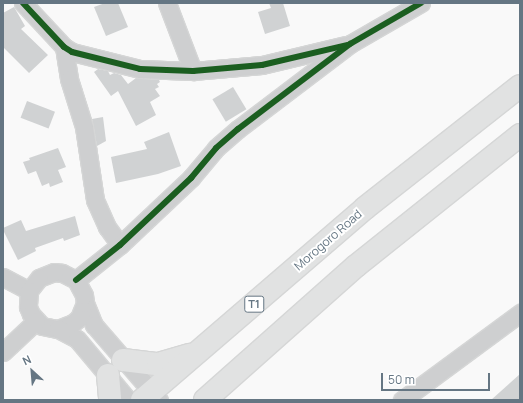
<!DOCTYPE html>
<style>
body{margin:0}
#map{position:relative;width:523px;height:403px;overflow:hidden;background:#f9f9f9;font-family:Manrope,sans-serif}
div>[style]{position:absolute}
.building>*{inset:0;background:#d0d2d3;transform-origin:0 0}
.roads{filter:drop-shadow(1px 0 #d5d6d6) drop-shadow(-1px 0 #d5d6d6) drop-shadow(0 1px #d5d6d6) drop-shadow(0 -1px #d5d6d6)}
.street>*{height:17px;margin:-8.5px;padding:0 8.5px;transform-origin:8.5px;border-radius:8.5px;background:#cecfd0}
.highway>*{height:22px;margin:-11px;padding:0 11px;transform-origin:11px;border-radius:11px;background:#e1e2e2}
.cycleway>*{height:6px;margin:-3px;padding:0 3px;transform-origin:3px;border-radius:3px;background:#1b5e20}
span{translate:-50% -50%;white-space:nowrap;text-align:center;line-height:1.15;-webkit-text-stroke:4px #fff;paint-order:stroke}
.shield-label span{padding:1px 3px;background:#fff;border:1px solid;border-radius:3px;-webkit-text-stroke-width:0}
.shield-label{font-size:11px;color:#657683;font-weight:700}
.street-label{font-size:12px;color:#657683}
.frame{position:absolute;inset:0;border:4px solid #657683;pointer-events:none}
.north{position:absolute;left:12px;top:351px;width:40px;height:40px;-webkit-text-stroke:3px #fff;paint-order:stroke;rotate:334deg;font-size:11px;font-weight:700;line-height:16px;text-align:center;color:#657683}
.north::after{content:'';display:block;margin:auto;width:14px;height:18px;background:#657683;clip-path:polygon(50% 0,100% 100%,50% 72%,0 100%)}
.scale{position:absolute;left:381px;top:373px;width:109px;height:18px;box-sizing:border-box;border:2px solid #657683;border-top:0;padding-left:5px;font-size:12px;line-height:14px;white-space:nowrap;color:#657683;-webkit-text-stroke:3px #fff;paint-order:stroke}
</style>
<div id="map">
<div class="building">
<div style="clip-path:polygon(105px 3px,118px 3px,128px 27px,106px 36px,94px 7px)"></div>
<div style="clip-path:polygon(269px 3px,283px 3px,290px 26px,265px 34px,258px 12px,271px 8px)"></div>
<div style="clip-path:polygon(14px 7px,25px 26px,21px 29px,48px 55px,29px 73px,3px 47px,3px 13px)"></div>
<div style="clip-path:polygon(98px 69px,108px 71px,110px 75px,114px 73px,121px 75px,128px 84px,136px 78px,159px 80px,160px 82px,157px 84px,159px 87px,155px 89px,160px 96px,150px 102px,156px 115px,136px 126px,118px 91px,111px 96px,94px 72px)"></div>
<div style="left:233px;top:87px;width:26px;height:24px;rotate:59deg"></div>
<div style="left:27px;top:101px;width:30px;height:18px;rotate:21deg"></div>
<div style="clip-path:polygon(103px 117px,106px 141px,97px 146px,92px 119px)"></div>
<div style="clip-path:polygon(169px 132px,181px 166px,158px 174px,116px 183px,111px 157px,147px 149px,144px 142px)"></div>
<div style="clip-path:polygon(58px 148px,66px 167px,58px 170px,63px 182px,50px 187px,49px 183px,42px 186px,36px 171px,28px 174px,23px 162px,30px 160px,29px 158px)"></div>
<div style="clip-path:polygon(75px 216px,80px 235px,64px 241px,63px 238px,35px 248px,36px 251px,18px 260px,3px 230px,3px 228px,21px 220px,26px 231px)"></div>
<div style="clip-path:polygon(520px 374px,520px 400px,491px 400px)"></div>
</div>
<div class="roads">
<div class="street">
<div style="left:23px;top:3px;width:60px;rotate:47deg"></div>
<div style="left:64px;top:47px;width:9px;rotate:32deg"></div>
<div style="left:72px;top:52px;width:70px;rotate:14deg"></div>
<div style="left:140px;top:69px;width:53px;rotate:2.2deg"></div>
<div style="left:193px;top:71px;width:69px;rotate:-5deg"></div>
<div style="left:262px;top:65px;width:85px;rotate:-13.5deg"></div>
<div style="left:167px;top:3px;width:73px;rotate:69.1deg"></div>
<div style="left:64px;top:47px;width:32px;rotate:81deg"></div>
<div style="left:69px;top:79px;width:50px;rotate:72.6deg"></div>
<div style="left:84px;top:127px;width:74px;rotate:81.4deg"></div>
<div style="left:95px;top:200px;width:30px;rotate:66deg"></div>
<div style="left:107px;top:227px;width:22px;rotate:54deg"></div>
<div style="left:3px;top:277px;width:30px;rotate:28deg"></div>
<div style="left:76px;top:280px;width:56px;rotate:-38.5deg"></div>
<div style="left:120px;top:245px;width:98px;rotate:-43.3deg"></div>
<div style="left:191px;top:178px;width:39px;rotate:-50deg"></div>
<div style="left:216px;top:148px;width:29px;rotate:-41deg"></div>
<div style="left:238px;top:129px;width:141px;rotate:-37.2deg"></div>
<div style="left:350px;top:44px;width:82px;rotate:-30deg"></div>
<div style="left:85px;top:303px;width:24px;rotate:68deg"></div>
<div style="left:94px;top:325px;width:99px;rotate:49.1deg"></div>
<div style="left:58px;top:329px;width:16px;rotate:-22deg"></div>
<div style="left:73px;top:323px;width:8px;rotate:-40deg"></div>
<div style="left:79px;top:318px;width:16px;rotate:-68deg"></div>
<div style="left:85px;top:303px;width:8px;rotate:-97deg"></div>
<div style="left:84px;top:295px;width:17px;rotate:-118deg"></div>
<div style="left:76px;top:280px;width:16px;rotate:-153deg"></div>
<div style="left:62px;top:273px;width:8px;rotate:-173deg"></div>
<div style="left:54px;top:272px;width:16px;rotate:158deg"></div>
<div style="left:39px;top:278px;width:16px;rotate:128deg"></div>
<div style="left:29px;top:291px;width:16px;rotate:94deg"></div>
<div style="left:28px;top:307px;width:8px;rotate:67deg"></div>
<div style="left:31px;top:314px;width:16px;rotate:47deg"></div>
<div style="left:42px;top:326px;width:16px;rotate:11deg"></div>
<div style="left:58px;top:329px;width:21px;rotate:28deg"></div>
<div style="left:77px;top:339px;width:80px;rotate:50.1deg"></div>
<div style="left:3px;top:352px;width:45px;rotate:-43.2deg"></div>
<div style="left:402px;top:400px;width:147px;rotate:-36.4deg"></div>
</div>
<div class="highway">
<div style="left:123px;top:360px;width:35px;rotate:7deg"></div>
<div style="left:158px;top:364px;width:33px;rotate:-16deg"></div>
<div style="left:108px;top:375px;width:25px;rotate:85deg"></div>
<div style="left:142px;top:400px;width:294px;rotate:-40.7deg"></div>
<div style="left:365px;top:208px;width:197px;rotate:-38.2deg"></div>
<div style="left:205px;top:400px;width:202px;rotate:-41.6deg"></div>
<div style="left:356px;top:266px;width:210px;rotate:-38.6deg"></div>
</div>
</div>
<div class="cycleway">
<div style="left:23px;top:3px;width:60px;rotate:47deg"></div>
<div style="left:64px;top:47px;width:9px;rotate:32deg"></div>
<div style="left:72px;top:52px;width:70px;rotate:14deg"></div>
<div style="left:140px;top:69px;width:53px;rotate:2.2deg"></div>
<div style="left:193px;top:71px;width:69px;rotate:-5deg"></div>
<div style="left:262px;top:65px;width:87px;rotate:-13.2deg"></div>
<div style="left:76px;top:280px;width:56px;rotate:-38.5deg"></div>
<div style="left:120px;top:245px;width:98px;rotate:-43.3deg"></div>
<div style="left:191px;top:178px;width:39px;rotate:-50deg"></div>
<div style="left:216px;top:148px;width:29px;rotate:-41deg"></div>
<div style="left:238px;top:129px;width:141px;rotate:-37.2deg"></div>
<div style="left:350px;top:44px;width:82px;rotate:-30deg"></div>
</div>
<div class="shield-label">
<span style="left:254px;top:304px">T1</span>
</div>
<div class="street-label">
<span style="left:328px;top:240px;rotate:-41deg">Morogoro Road</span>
</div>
<div class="frame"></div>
<div class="north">N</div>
<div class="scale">50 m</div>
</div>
